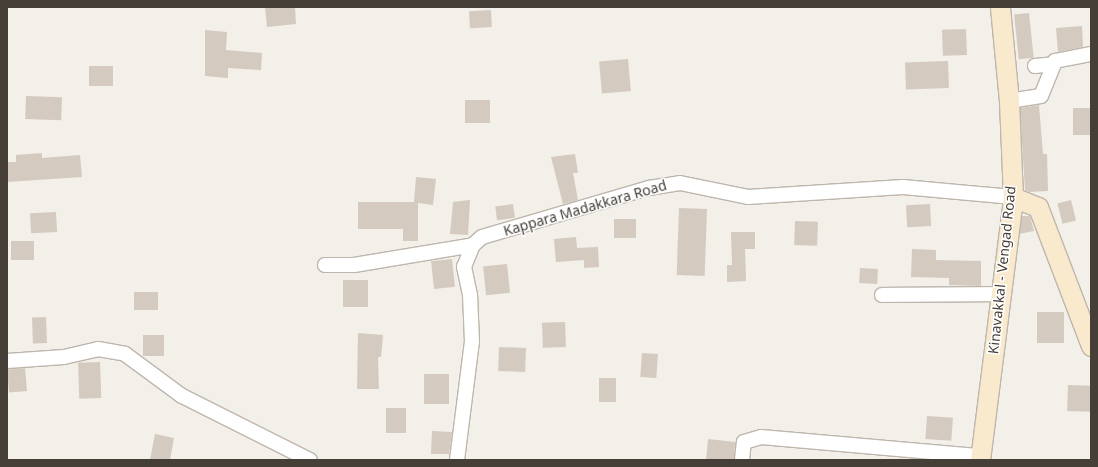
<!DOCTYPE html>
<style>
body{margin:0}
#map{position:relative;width:1098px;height:467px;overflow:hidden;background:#f3efe9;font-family:"Noto Sans",sans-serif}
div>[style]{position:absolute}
.building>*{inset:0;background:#d4cac0;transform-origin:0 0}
.roads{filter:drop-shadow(1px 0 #beb6ad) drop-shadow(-1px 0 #beb6ad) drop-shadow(0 1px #beb6ad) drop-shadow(0 -1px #beb6ad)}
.minor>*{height:14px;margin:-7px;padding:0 7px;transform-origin:7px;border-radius:7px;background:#fff}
.secondary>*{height:19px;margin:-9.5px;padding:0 9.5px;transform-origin:9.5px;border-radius:9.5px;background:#f9eacd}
span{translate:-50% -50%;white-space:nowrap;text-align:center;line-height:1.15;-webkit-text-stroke:3px #fff;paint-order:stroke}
.street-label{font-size:14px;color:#463f38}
.frame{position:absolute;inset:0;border:8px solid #463f38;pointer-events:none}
</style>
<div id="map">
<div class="building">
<div style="clip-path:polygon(265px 7px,295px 7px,296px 24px,267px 27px)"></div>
<div style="left:491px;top:10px;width:17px;height:22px;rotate:87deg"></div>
<div style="left:1029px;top:13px;width:45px;height:15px;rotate:84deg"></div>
<div style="clip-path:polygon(1082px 26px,1083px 47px,1058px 52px,1056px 28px)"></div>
<div style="left:966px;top:29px;width:26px;height:24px;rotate:88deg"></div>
<div style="clip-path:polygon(205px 30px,227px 32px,226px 50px,262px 53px,261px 70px,228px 68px,228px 78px,205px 76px)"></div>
<div style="left:628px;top:59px;width:32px;height:29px;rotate:85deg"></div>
<div style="left:948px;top:61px;width:27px;height:43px;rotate:88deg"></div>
<div style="left:113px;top:66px;width:20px;height:24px;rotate:90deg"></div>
<div style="left:26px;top:96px;width:36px;height:23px;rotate:2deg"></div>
<div style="left:465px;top:100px;width:25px;height:23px"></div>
<div style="clip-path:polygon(1039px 105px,1043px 154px,1047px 154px,1048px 191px,1029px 192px,1025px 190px,1020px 108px)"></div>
<div style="left:1073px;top:108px;width:18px;height:27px"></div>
<div style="clip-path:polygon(42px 153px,42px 158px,80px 155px,82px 177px,7px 182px,7px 162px,16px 162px,16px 155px)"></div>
<div style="clip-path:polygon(575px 154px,578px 173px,573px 173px,578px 200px,563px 204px,551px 157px)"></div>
<div style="clip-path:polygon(416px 177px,436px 179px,433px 205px,418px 203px,418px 241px,403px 241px,403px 229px,358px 229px,358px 202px,414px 202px)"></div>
<div style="clip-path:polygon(470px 200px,468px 235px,450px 234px,453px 202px)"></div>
<div style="left:1071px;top:200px;width:21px;height:14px;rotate:76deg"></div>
<div style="left:513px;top:204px;width:14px;height:18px;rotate:82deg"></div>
<div style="left:930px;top:204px;width:22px;height:24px;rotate:87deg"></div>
<div style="left:679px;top:208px;width:28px;height:67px;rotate:2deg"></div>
<div style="left:56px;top:212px;width:20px;height:26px;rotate:87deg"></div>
<div style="clip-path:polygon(1022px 216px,1030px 216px,1034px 231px,1019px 234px)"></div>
<div style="left:614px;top:219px;width:22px;height:19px"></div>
<div style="left:795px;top:221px;width:23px;height:24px;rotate:2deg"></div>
<div style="clip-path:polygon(731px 232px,755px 232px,755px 249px,745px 249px,746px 281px,727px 282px,727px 265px,732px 265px)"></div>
<div style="clip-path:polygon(576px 237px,577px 248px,598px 247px,599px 267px,584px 268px,584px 260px,556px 262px,554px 239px)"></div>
<div style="left:11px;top:241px;width:23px;height:19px"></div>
<div style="clip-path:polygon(912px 249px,936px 250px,936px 260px,981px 261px,981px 286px,949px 285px,949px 278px,911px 277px)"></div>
<div style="left:452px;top:259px;width:28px;height:21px;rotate:84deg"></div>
<div style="left:507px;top:264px;width:29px;height:24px;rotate:84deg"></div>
<div style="left:860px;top:268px;width:18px;height:15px;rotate:3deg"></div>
<div style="left:343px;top:280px;width:25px;height:27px"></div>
<div style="left:134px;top:292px;width:24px;height:18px"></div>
<div style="left:1037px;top:312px;width:27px;height:31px"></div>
<div style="left:46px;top:317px;width:26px;height:14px;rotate:88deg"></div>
<div style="left:565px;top:322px;width:25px;height:23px;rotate:88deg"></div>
<div style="clip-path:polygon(358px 333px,383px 335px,381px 357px,378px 357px,379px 389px,357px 389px)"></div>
<div style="left:143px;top:335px;width:21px;height:21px"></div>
<div style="left:499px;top:347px;width:27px;height:24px;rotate:2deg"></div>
<div style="left:642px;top:353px;width:16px;height:24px;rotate:4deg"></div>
<div style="left:100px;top:362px;width:36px;height:22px;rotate:88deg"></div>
<div style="left:25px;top:368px;width:23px;height:18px;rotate:85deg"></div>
<div style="left:424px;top:374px;width:25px;height:30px"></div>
<div style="left:616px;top:378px;width:24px;height:17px;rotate:90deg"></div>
<div style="left:1068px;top:385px;width:23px;height:26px;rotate:2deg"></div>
<div style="left:386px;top:408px;width:20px;height:25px"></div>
<div style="left:927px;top:416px;width:26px;height:23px;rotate:4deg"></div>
<div style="clip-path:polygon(432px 431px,452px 432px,449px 454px,431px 454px)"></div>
<div style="clip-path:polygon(155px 434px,174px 438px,170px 460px,150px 460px)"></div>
<div style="clip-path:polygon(708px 439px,735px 442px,734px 460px,706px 460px)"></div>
</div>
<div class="roads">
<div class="minor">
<div style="left:1035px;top:66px;width:18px;rotate:-6deg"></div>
<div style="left:1009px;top:101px;width:32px;rotate:-9deg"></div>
<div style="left:1041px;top:96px;width:38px;rotate:-68deg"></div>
<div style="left:1055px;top:61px;width:37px;rotate:-11deg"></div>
<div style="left:325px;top:265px;width:29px"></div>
<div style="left:354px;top:265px;width:121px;rotate:-9.5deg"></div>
<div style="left:882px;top:295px;width:118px;rotate:-0.5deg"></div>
<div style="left:7px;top:361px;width:57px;rotate:-4deg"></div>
<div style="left:64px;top:357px;width:35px;rotate:-13deg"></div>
<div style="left:98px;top:349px;width:27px;rotate:10deg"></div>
<div style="left:125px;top:354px;width:71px;rotate:36.4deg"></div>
<div style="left:182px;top:396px;width:143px;rotate:26.6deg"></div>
<div style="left:457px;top:460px;width:119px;rotate:-82.8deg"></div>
<div style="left:472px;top:342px;width:47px;rotate:-92.4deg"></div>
<div style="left:470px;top:295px;width:29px;rotate:-102deg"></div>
<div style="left:464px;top:267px;width:24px;rotate:-68deg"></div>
<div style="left:473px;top:245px;width:12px;rotate:-42deg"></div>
<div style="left:482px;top:237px;width:174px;rotate:-16.4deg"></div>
<div style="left:649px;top:188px;width:31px;rotate:-9deg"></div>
<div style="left:680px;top:183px;width:69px;rotate:11.6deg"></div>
<div style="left:748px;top:197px;width:155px;rotate:-3.7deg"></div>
<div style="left:903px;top:187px;width:110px;rotate:5.2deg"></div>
<div style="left:742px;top:460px;width:18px;rotate:-84deg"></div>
<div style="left:744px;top:442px;width:18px;rotate:-16deg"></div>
<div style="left:761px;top:437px;width:220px;rotate:5deg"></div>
</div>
<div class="secondary">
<div style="left:1013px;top:197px;width:27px;rotate:22deg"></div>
<div style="left:1038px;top:207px;width:149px;rotate:69.1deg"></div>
<div style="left:980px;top:460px;width:265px;rotate:-82.8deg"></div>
<div style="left:1013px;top:197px;width:96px;rotate:-92.4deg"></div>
<div style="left:1009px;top:101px;width:94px;rotate:-95.5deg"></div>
</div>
</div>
<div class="street-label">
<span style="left:585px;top:208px;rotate:-16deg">Kappara Madakkara Road</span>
<span style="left:1002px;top:270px;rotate:-84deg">Kinavakkal - Vengad Road</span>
</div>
<div class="frame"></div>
</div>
